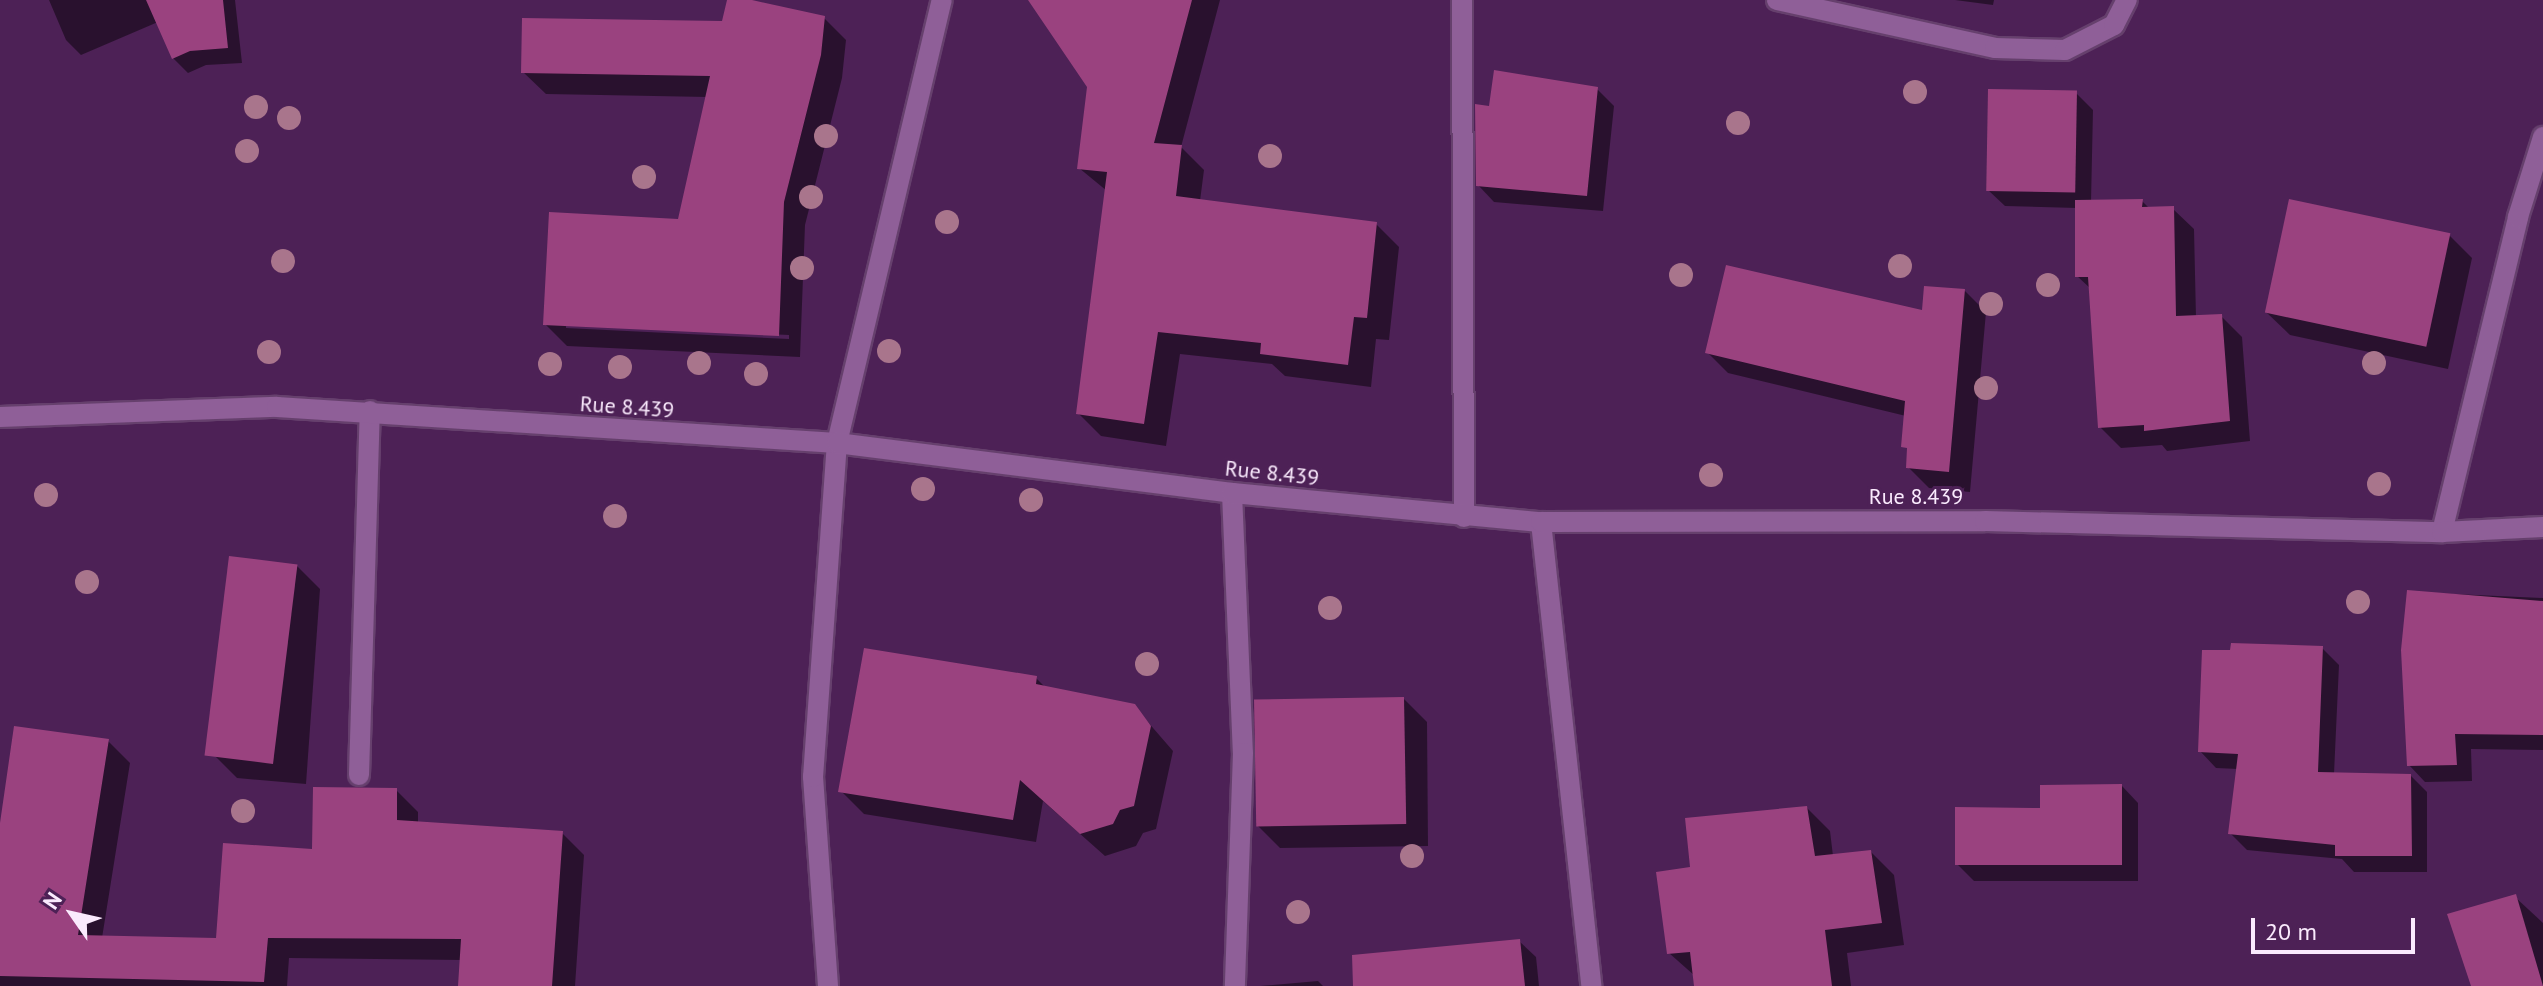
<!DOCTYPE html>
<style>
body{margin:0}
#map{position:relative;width:2543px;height:986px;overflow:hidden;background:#4d2156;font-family:"PT Sans",sans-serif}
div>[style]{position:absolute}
.shadow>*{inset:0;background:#0007}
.building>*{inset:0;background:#9a427f;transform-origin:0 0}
.roads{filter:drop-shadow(2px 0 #66406d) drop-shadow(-2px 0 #66406d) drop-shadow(0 2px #66406d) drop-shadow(0 -2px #66406d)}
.street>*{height:20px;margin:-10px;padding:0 10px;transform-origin:10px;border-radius:10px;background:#8f5f98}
.secondary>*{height:20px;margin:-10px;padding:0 10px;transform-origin:10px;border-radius:10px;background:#8f5f98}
.trees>*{width:24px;height:24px;margin:-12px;border-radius:50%;background:#a9758c}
span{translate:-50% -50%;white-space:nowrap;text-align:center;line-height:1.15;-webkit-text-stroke:6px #4d2156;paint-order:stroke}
.street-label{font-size:22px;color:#faeafd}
.north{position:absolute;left:32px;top:874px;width:80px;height:80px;-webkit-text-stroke:6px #4d2156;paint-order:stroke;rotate:304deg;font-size:22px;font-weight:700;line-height:32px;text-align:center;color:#faeafd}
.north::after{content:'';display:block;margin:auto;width:28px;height:36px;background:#faeafd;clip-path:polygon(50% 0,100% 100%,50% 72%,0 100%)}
.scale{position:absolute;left:2251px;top:918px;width:164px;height:36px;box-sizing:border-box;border:4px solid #faeafd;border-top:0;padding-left:10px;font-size:24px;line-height:28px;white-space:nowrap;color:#faeafd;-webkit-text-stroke:6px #4d2156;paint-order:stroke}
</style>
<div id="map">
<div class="shadow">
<div style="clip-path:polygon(49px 0,235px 0,242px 63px,206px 65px,188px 73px,173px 58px,158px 22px,81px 55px,66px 40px)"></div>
<div style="clip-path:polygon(evenodd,729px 0,824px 18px,846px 40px,842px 78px,805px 225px,800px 357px,567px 346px,545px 324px,680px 221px,708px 97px,546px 94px,523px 72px,724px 23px,729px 0,566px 324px,789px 335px,789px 339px,566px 328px,566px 324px)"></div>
<div style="clip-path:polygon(1031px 0,1220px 0,1181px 147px,1204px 170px,1200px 201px,1376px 224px,1399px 247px,1389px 340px,1376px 339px,1371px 387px,1285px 376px,1272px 364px,1180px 354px,1166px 446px,1101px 436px,1078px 413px,1107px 191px,1079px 168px,1089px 86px)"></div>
<div style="clip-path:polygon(1955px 0,1994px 0,1993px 5px)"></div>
<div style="clip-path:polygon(1597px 89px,1614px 106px,1603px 211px,1494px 202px,1478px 185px,1491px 108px)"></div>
<div style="clip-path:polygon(2076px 93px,2093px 110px,2091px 202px,2142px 201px,2150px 209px,2173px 209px,2194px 229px,2196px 317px,2221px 316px,2242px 337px,2250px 441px,2167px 451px,2162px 445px,2121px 448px,2100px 427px,2091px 289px,2077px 276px,2077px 208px,2005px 206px,1988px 190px)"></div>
<div style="clip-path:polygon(2449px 235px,2472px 258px,2448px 369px,2290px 335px,2266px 312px)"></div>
<div style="clip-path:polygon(1965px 291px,1986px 312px,1970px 492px,1929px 488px,1908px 467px,1906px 416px,1728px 373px,1707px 352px,1924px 313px)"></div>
<div style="clip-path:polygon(297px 566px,320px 589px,306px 784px,237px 778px,214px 755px)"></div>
<div style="clip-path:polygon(2409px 592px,2543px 598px,2543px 750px,2471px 749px,2472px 781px,2425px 782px,2409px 765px)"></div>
<div style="clip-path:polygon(2322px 648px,2339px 665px,2334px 774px,2411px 776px,2427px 792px,2427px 872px,2354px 872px,2342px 859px,2247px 850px,2230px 833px,2238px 769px,2216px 768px,2200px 751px)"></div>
<div style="clip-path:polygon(1036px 678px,1046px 688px,1134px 706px,1173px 751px,1156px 829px,1143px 833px,1136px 846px,1105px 856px,1043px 801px,1036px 842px,864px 814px,841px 791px)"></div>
<div style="clip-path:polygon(1404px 699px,1427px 722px,1428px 846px,1280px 848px,1256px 824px)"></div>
<div style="clip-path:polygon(108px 741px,130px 763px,102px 938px,218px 940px,314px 851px,396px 790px,418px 812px,418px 824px,562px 833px,584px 855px,575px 986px,460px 986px,462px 960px,289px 958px,287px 986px,0 986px,0 837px)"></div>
<div style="clip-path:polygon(2122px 786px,2138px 803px,2138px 881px,1974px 881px,1957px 864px,2042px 810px)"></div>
<div style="clip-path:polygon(1807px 808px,1830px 831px,1833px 856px,1871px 852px,1894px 875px,1904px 945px,1847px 953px,1851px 986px,1696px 986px,1695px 976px,1669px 953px,1692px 869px)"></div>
<div style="clip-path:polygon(2515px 897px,2543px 923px,2543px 986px,2473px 986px)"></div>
<div style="clip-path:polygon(1519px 941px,1536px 957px,1539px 986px,1433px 986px)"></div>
<div style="clip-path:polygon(1318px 981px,1323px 986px,1260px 986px)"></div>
</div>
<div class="building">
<div style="clip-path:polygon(146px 0,223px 0,228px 48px,190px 51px,172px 59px)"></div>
<div style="clip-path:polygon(727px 0,752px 0,825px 16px,821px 55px,784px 202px,779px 336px,543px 325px,549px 212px,678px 219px,710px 76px,521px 73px,522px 18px,722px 21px)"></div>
<div style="clip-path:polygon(1028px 0,1192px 0,1154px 143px,1182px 145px,1176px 196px,1377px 222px,1367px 318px,1354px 317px,1348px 365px,1260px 354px,1261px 343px,1158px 332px,1144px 424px,1076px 414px,1107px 172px,1077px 169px,1087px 87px)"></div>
<div style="clip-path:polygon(1494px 70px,1598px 87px,1587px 196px,1476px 186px,1475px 104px,1489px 106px)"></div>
<div style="left:1988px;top:89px;width:89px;height:102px;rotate:1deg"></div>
<div style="clip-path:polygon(2143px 199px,2142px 207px,2174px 206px,2176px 316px,2222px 314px,2230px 421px,2144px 431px,2144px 425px,2098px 428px,2088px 277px,2075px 277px,2075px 200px)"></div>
<div style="left:2289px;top:199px;width:165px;height:116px;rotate:12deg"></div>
<div style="clip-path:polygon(1726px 265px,1922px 310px,1924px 286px,1965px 289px,1949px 472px,1906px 468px,1907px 448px,1901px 447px,1905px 401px,1705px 353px)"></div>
<div style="left:229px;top:556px;width:69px;height:201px;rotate:7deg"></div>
<div style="clip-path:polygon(2407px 590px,2543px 601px,2543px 735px,2455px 734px,2457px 765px,2407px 766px,2401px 650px)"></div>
<div style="clip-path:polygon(2231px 643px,2323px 646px,2318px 772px,2411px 774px,2412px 856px,2335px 856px,2335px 845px,2228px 834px,2238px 754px,2198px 752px,2202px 650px,2230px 650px)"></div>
<div style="clip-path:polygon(864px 648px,1037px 676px,1036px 684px,1135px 704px,1151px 726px,1134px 806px,1120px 810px,1113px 824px,1080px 834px,1020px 780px,1013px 820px,838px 792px)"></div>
<div style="left:1404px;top:697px;width:127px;height:150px;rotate:89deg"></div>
<div style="clip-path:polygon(14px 726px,109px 739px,78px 935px,216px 938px,223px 843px,312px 849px,313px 787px,397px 788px,397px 820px,563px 831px,552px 986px,458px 986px,461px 939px,268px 938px,264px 982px,0 976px,0 823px)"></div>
<div style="clip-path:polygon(2122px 784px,2122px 865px,1955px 865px,1955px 807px,2040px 808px,2040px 785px)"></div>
<div style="clip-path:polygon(1807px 806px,1815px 856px,1871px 850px,1882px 923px,1825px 930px,1832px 986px,1694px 986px,1690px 952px,1667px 954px,1656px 872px,1690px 867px,1685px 818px)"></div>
<div style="clip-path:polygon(2516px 894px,2543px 986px,2471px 986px,2447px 914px)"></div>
<div style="clip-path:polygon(1520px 939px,1525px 986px,1353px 986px,1352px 955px)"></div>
</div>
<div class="roads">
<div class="street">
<div style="left:1462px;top:0;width:517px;rotate:89.78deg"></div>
<div style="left:1777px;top:0;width:223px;rotate:12.4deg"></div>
<div style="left:1995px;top:48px;width:70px;rotate:1.6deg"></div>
<div style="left:2065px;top:50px;width:55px;rotate:-27deg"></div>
<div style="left:2114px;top:25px;width:28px;rotate:-63deg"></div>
<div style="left:1232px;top:493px;width:260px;rotate:87.6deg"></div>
<div style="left:1243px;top:753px;width:233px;rotate:92deg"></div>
<div style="left:1541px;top:522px;width:467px;rotate:83.8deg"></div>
<div style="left:2442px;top:532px;width:324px;rotate:-76.4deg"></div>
<div style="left:2518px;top:217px;width:84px;rotate:-72.6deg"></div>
<div style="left:359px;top:775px;width:364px;rotate:-88.3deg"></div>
<div style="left:828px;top:986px;width:210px;rotate:-94.1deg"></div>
<div style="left:813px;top:777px;width:335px;rotate:-85.9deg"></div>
<div style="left:837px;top:443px;width:455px;rotate:-76.7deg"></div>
</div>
<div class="secondary">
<div style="left:0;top:417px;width:277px;rotate:-2.1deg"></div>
<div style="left:277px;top:407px;width:561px;rotate:3.68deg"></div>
<div style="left:837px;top:443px;width:398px;rotate:7.2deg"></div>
<div style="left:1232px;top:493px;width:310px;rotate:5.4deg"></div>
<div style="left:1541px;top:522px;width:444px;rotate:-0.1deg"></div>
<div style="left:1985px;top:521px;width:457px;rotate:1.4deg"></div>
<div style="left:2442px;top:532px;width:101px;rotate:-2.8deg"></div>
</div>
</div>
<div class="trees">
<div style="left:1915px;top:92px"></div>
<div style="left:256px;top:107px"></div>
<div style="left:289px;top:118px"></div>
<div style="left:1738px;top:123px"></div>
<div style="left:826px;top:136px"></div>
<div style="left:247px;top:151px"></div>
<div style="left:1270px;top:156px"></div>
<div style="left:644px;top:177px"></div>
<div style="left:811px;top:197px"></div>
<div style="left:947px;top:222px"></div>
<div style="left:283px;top:261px"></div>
<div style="left:1900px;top:266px"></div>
<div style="left:802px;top:268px"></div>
<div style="left:1681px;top:275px"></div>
<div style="left:2048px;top:285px"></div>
<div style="left:1991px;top:304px"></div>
<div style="left:889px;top:351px"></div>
<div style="left:269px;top:352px"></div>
<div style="left:699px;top:363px"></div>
<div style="left:2374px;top:363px"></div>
<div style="left:550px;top:364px"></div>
<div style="left:620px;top:367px"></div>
<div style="left:756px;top:374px"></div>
<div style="left:1986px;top:388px"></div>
<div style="left:1711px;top:475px"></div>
<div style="left:2379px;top:484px"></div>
<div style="left:923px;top:489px"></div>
<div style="left:46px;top:495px"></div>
<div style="left:1031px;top:500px"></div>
<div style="left:615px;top:516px"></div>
<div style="left:87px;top:582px"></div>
<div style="left:2358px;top:602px"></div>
<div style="left:1330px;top:608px"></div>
<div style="left:1147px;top:664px"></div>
<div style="left:243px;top:811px"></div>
<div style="left:1412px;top:856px"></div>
<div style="left:1298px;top:912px"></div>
</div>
<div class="street-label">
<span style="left:627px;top:407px;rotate:4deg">Rue 8.439</span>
<span style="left:1272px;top:473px;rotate:6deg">Rue 8.439</span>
<span style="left:1916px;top:497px">Rue 8.439</span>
</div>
<div class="north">N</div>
<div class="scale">20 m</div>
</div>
